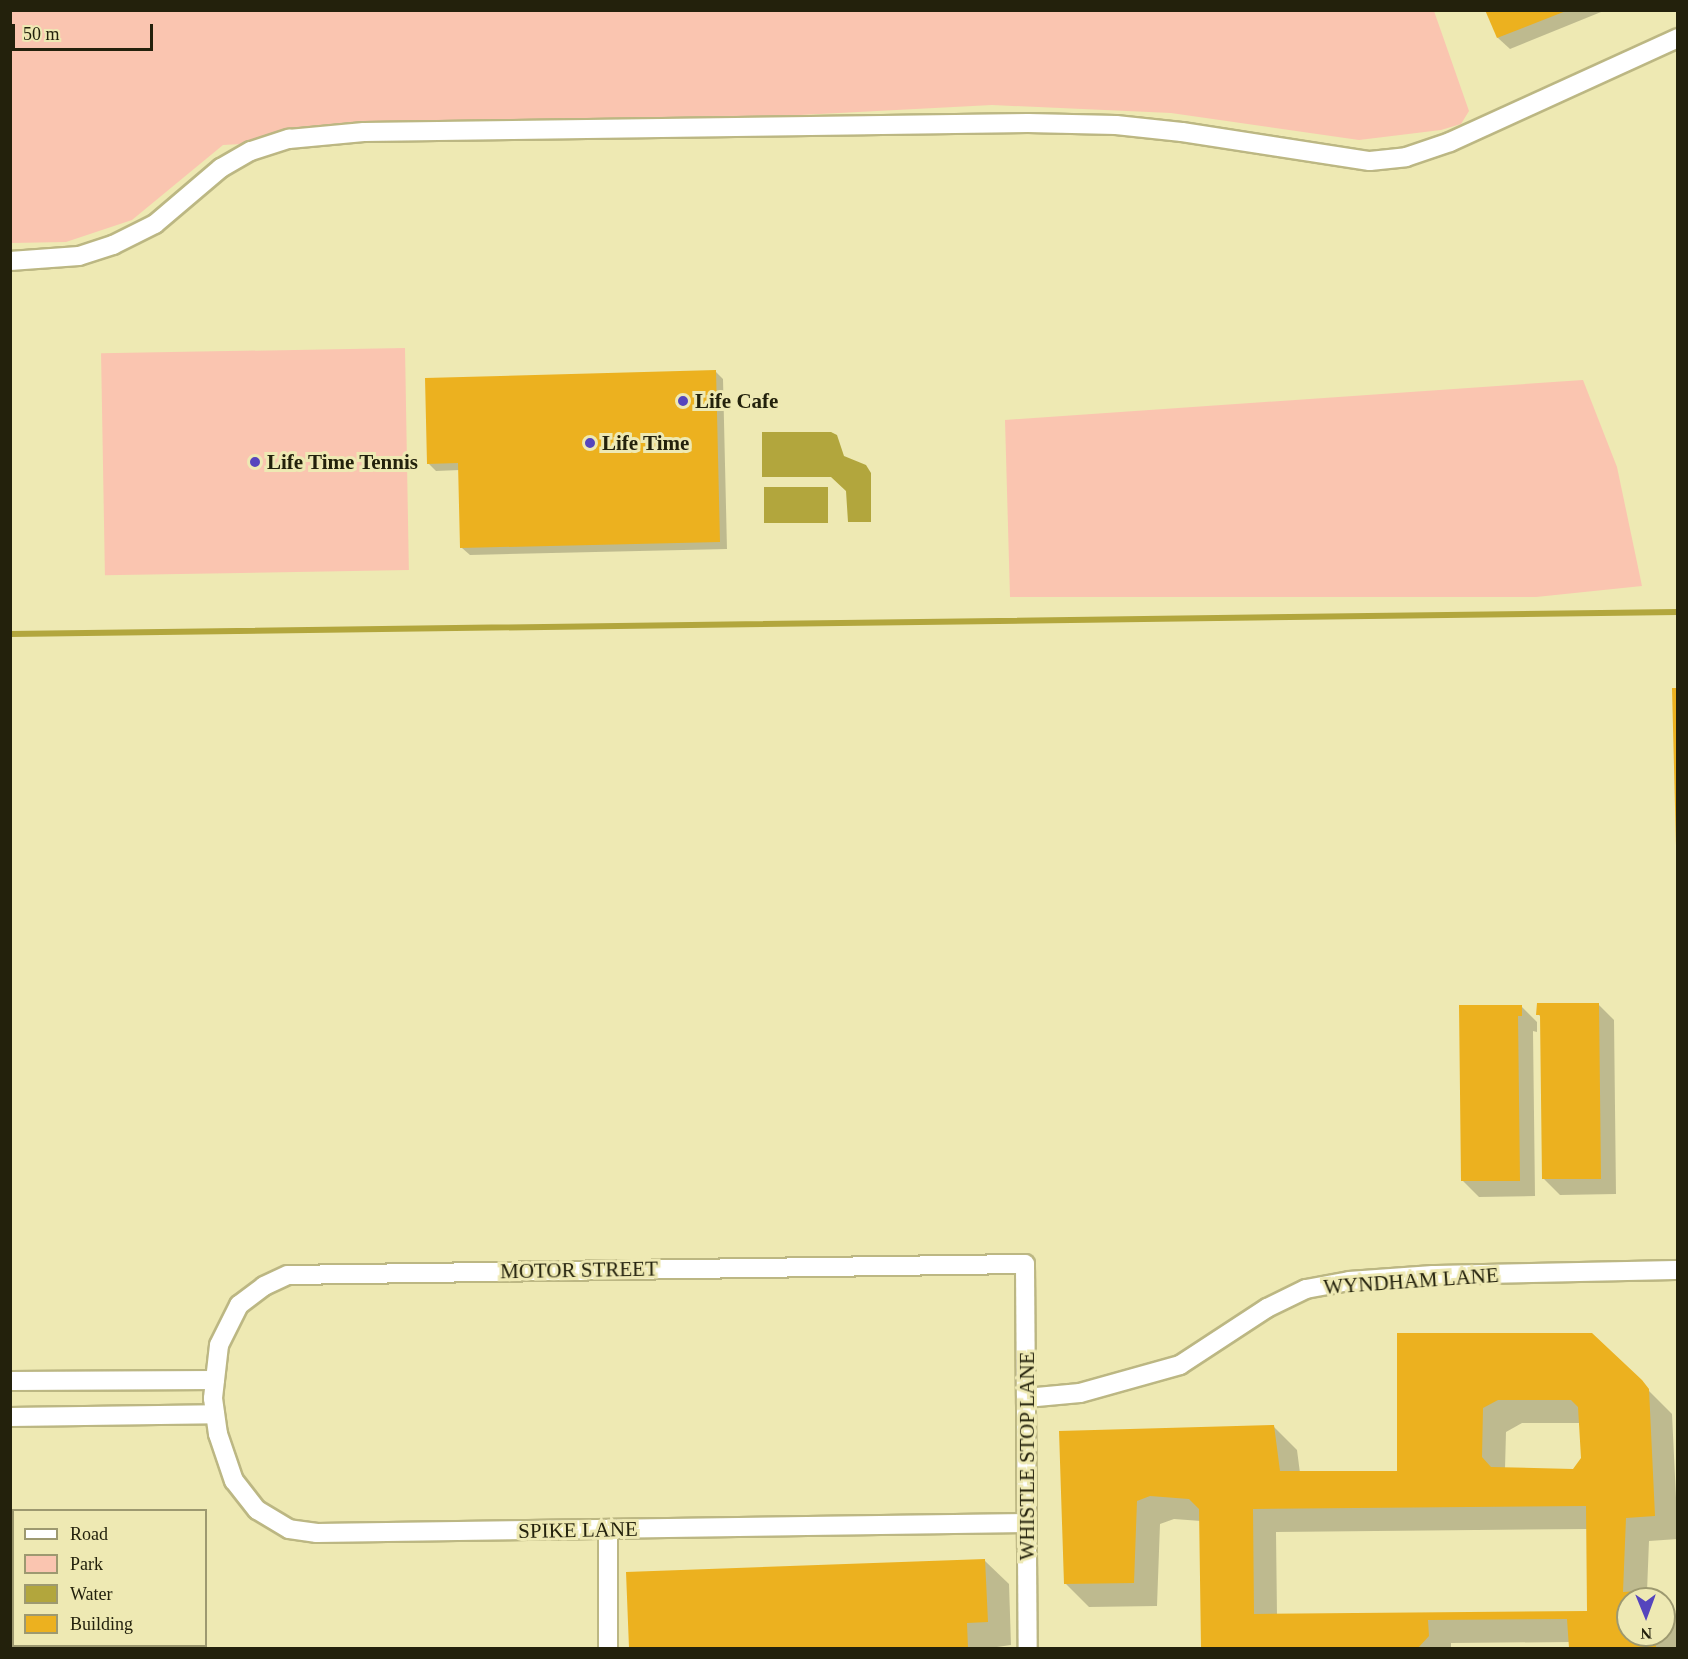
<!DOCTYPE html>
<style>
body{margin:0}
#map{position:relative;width:1688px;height:1659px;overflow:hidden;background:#eee9b3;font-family:Georgia,serif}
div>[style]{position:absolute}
.green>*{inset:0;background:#fac5b0;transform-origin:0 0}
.water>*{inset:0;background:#b2a63d;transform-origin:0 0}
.shadow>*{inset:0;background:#0003}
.stream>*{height:6px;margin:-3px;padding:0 3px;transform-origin:3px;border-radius:3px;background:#b2a63d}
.building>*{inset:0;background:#ecb11f}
.roads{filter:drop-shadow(2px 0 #bcb783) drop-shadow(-2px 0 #bcb783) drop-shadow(0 2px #bcb783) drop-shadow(0 -2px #bcb783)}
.minor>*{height:18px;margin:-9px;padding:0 9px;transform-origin:9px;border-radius:9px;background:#fff}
.dots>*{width:16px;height:16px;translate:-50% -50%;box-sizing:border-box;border:3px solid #eee9b3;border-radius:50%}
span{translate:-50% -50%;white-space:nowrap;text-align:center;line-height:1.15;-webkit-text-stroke:6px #eee9b3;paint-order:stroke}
.poi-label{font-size:21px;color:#23210c;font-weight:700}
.left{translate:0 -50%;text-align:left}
.street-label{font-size:21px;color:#23210c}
.frame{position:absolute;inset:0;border:12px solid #23210c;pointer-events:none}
.legend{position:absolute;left:12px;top:1509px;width:195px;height:138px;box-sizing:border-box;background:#eee9b3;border:2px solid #9d9970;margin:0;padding:8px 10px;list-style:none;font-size:18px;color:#23210c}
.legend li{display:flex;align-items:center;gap:12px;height:30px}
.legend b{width:30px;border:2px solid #9d9970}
.north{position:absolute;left:1616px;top:1587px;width:60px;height:60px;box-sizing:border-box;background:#eee9b3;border:2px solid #9d9970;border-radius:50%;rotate:179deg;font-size:16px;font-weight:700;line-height:24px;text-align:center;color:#23210c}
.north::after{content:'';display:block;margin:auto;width:21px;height:27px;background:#5545bd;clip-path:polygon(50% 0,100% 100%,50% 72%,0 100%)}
.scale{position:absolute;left:12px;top:24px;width:141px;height:27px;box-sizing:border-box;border:3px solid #23210c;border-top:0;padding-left:8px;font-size:18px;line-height:21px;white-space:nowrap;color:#23210c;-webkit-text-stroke:4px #eee9b3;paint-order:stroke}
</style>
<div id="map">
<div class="green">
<div style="clip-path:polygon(10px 11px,1434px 11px,1469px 111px,1461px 124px,1441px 130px,1359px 140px,1171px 113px,992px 105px,223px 145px,132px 220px,66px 242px,11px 243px)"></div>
<div style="left:405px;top:348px;width:222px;height:304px;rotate:89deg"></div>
<div style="clip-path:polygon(1583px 380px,1617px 467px,1642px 586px,1536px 597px,1010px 597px,1005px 420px)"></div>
</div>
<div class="water">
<div style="clip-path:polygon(762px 432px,831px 432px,837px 435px,844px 456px,866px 465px,871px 473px,871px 522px,848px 522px,846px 491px,831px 477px,762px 477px)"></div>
<div style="left:764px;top:487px;width:64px;height:36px"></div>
</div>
<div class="shadow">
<div style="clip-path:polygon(1487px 10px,1606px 10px,1510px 49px,1498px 38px)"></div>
<div style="clip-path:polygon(716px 372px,723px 379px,727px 549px,470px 555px,462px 548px,460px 470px,436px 471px,428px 463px)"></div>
<div style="clip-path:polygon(1598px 1004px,1614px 1020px,1616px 1194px,1560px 1195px,1544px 1179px,1542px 1018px,1538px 1014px)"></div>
<div style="clip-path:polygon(1521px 1006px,1537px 1022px,1537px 1032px,1533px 1031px,1535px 1196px,1479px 1197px,1463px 1181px)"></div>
<div style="clip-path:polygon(evenodd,1398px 1334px,1592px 1334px,1672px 1414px,1678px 1539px,1649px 1541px,1647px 1592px,1653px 1591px,1661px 1599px,1628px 1599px,1628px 1635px,1664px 1635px,1664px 1602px,1677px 1615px,1678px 1648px,1571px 1648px,1570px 1642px,1451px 1643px,1451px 1648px,1203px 1648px,1201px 1521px,1174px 1519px,1160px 1524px,1157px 1606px,1089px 1607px,1065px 1583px,1061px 1433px,1273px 1426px,1297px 1450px,1300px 1473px,1398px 1473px,1398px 1334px,1522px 1423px,1580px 1423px,1582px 1459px,1574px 1471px,1505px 1469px,1506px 1432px,1522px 1423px,1398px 1334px,1588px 1529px,1588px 1613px,1277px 1615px,1276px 1532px,1588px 1529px)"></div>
<div style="clip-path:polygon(985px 1561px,1009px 1584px,1011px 1645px,990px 1648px,630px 1648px,628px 1573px)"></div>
</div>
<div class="stream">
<div style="left:10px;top:634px;width:1668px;rotate:-0.76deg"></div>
</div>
<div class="building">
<div style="clip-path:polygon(1485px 10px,1566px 10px,1566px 11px,1497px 38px)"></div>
<div style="clip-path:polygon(716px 370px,720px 542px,460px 548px,458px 463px,427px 464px,425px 378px)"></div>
<div style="clip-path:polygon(1672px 688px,1678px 688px,1678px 846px,1676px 846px)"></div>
<div style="clip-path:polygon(1537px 1003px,1599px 1003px,1601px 1179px,1542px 1179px,1540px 1015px,1536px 1015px)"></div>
<div style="clip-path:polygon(1459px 1005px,1522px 1005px,1522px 1016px,1518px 1016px,1520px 1181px,1461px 1181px)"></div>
<div style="clip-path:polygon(evenodd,1397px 1333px,1592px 1333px,1642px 1380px,1649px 1389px,1655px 1516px,1626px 1518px,1623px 1592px,1654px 1590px,1654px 1599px,1628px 1599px,1628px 1635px,1655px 1635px,1656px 1648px,1569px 1648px,1567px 1619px,1428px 1620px,1429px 1636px,1418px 1648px,1201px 1648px,1199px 1509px,1189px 1499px,1150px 1496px,1137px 1501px,1134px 1583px,1064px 1584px,1059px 1431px,1274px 1425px,1280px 1471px,1397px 1471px,1397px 1333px,1498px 1400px,1571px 1400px,1578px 1407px,1581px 1458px,1573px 1469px,1491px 1467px,1482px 1457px,1483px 1408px,1498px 1400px,1397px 1333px,1586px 1506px,1587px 1611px,1254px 1614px,1253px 1509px,1586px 1506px)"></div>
<div style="clip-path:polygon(985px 1559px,988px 1622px,967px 1623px,968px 1648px,629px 1648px,626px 1572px)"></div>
</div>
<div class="roads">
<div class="minor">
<div style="left:10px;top:261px;width:69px;rotate:-4.1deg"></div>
<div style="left:79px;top:256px;width:36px;rotate:-18deg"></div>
<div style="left:113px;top:245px;width:47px;rotate:-26.6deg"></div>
<div style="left:155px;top:224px;width:87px;rotate:-40.3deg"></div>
<div style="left:221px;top:168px;width:34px;rotate:-30deg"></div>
<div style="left:251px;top:151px;width:40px;rotate:-18deg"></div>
<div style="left:289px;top:139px;width:75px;rotate:-5.3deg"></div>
<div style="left:364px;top:132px;width:664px;rotate:-0.78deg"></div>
<div style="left:1028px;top:123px;width:88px;rotate:1.3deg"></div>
<div style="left:1116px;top:125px;width:66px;rotate:6.1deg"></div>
<div style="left:1182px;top:132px;width:190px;rotate:8.8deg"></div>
<div style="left:1370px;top:161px;width:36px;rotate:-6deg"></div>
<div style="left:1406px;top:157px;width:46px;rotate:-18.8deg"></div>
<div style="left:1450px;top:142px;width:251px;rotate:-24.5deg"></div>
<div style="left:10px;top:1381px;width:205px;rotate:-0.3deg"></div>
<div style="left:1026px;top:1398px;width:54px;rotate:-5.3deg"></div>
<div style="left:1080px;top:1393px;width:104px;rotate:-15.6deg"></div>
<div style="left:1180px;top:1365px;width:104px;rotate:-33.2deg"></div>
<div style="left:1267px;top:1308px;width:43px;rotate:-26deg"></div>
<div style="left:1306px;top:1289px;width:44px;rotate:-10.5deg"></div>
<div style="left:1349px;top:1281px;width:84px;rotate:-4.1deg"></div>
<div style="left:1433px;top:1275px;width:245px;rotate:-1.2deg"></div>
<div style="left:10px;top:1417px;width:205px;rotate:-0.8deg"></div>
<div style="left:1027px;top:1523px;width:710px;rotate:179.19deg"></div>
<div style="left:317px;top:1533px;width:28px;rotate:-172deg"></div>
<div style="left:289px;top:1529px;width:37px;rotate:-149deg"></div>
<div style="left:257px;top:1510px;width:37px;rotate:-128deg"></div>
<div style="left:234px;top:1481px;width:50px;rotate:-108.8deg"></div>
<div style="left:218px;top:1434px;width:36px;rotate:-98deg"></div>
<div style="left:213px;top:1398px;width:53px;rotate:-83.5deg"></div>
<div style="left:219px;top:1345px;width:45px;rotate:-63.4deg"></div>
<div style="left:239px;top:1305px;width:31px;rotate:-37deg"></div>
<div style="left:264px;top:1286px;width:26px;rotate:-25deg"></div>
<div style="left:288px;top:1275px;width:737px;rotate:-0.86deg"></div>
<div style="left:1025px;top:1264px;width:384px;rotate:89.6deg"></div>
<div style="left:608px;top:1529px;width:119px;rotate:90deg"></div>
</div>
</div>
<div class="dots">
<div style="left:683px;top:401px;background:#5545bd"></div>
<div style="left:590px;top:443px;background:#5545bd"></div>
<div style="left:255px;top:462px;background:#5545bd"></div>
</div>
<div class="poi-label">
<span class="left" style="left:695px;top:401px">Life Cafe</span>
<span class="left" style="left:602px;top:443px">Life Time</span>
<span class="left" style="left:267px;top:462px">Life Time Tennis</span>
</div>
<div class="street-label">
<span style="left:579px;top:1270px;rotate:-1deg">MOTOR STREET</span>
<span style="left:1411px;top:1281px;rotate:-4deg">WYNDHAM LANE</span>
<span style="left:1027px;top:1456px;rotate:-90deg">WHISTLE STOP LANE</span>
<span style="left:578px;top:1530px;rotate:-1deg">SPIKE LANE</span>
</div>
<div class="frame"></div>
<ul class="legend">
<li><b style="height:8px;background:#fff"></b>Road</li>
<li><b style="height:16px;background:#fac5b0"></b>Park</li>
<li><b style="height:16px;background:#b2a63d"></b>Water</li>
<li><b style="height:16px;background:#ecb11f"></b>Building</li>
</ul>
<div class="north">N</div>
<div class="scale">50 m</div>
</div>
